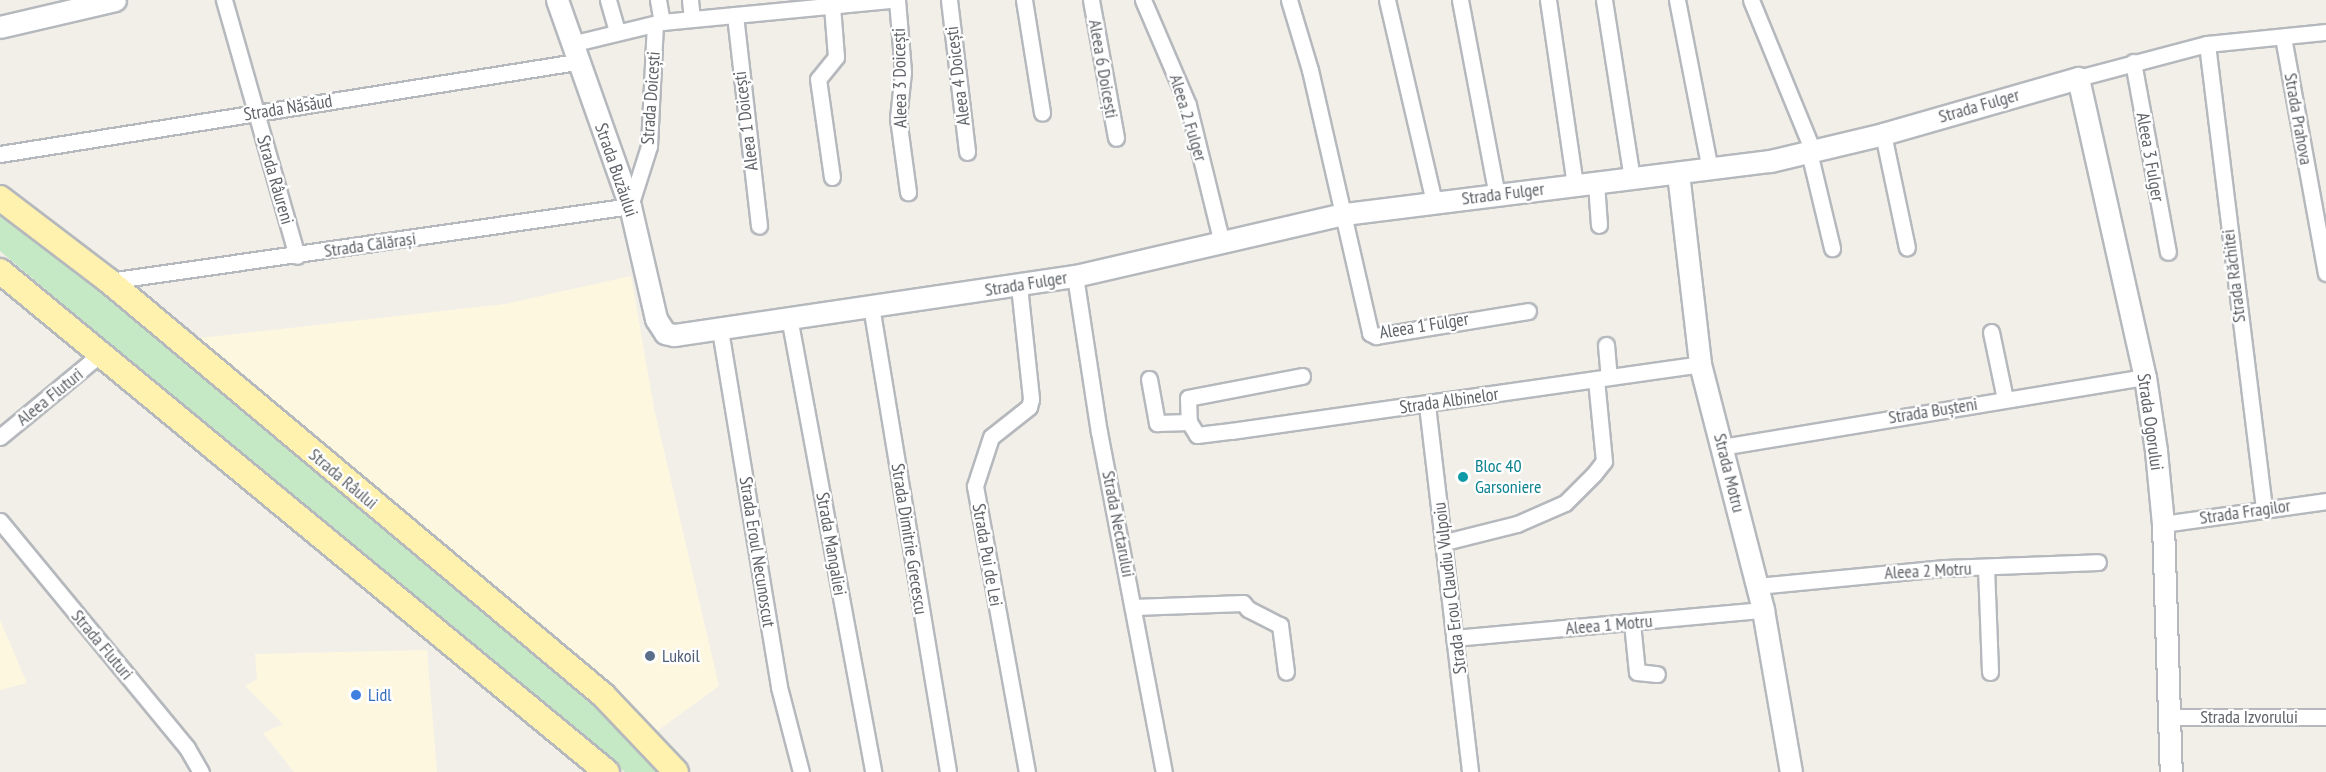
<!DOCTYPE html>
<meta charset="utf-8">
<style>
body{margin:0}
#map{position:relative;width:2326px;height:772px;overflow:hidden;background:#f1efe8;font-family:"PT Sans Narrow",sans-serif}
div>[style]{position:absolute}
.commercial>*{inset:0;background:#fef7e0}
.green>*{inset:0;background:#c5e8c5}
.roads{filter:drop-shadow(2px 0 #b5b8bc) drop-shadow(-2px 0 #b5b8bc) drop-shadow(0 2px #b5b8bc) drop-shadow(0 -2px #b5b8bc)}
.street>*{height:15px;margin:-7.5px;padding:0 7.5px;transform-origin:7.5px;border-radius:7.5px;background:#fff}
.secondary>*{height:21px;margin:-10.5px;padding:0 10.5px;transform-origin:10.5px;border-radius:10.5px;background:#fff}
.primary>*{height:24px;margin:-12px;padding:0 12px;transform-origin:12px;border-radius:12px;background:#fff2af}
.dots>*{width:16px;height:16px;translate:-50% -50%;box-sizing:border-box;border:3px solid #fff;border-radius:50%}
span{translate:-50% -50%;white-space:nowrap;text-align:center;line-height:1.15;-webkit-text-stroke:4.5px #fff;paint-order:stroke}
.street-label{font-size:18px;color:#5f6368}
.culture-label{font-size:18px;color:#0d838f}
.left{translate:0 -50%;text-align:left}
.service-label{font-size:18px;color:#4e5e75}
.shop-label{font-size:18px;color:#366cbe}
</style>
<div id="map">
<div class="commercial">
<div style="clip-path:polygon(631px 276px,654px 408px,719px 686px,653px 734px,190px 339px,505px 304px)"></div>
<div style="clip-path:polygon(0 620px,27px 683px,0 690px)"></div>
<div style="clip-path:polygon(427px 650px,437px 772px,294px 772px,263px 733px,283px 724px,245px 686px,257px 679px,255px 654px)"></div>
</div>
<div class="green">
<div style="clip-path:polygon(0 203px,422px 559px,616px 717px,662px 772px,625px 772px,527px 695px,0 251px)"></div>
</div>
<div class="roads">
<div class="street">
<div style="left:224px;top:0;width:266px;rotate:74.1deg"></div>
<div style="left:608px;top:0;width:33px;rotate:74deg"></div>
<div style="left:658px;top:0;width:22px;rotate:80deg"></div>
<div style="left:690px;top:0;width:19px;rotate:84deg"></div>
<div style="left:897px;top:0;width:72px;rotate:85.2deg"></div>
<div style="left:903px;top:72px;width:46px;rotate:96.2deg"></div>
<div style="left:898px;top:118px;width:75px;rotate:82.3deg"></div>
<div style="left:949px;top:0;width:153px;rotate:83.2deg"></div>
<div style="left:1024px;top:0;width:114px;rotate:80.9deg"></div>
<div style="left:1091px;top:0;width:140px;rotate:79.7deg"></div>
<div style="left:1143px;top:0;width:114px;rotate:66.8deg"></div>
<div style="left:1188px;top:105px;width:138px;rotate:76.2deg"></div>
<div style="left:1289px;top:0;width:73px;rotate:73.3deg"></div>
<div style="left:1310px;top:70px;width:270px;rotate:77.1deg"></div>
<div style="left:1370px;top:333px;width:7px;rotate:27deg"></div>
<div style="left:1376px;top:336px;width:154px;rotate:-9.3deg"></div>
<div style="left:1387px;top:0;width:207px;rotate:76.9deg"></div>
<div style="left:1460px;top:0;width:198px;rotate:79.3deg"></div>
<div style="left:1548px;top:0;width:187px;rotate:81.7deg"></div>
<div style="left:1604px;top:0;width:180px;rotate:81.1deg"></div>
<div style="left:1677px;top:0;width:172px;rotate:79deg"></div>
<div style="left:1751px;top:0;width:163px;rotate:67.7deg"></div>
<div style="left:832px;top:6px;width:51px;rotate:85.5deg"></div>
<div style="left:836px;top:57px;width:28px;rotate:129deg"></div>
<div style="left:818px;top:79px;width:99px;rotate:81.9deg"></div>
<div style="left:735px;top:15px;width:212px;rotate:83.5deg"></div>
<div style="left:2283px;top:37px;width:240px;rotate:79.7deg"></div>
<div style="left:571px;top:44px;width:94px;rotate:-13.6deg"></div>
<div style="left:662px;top:22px;width:229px;rotate:-5.5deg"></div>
<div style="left:2207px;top:44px;width:467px;rotate:83deg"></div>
<div style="left:2133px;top:62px;width:193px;rotate:79.6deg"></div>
<div style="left:2078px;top:78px;width:133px;rotate:-14.8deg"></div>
<div style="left:2207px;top:44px;width:120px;rotate:-5.8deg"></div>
<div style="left:1883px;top:134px;width:116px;rotate:78.1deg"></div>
<div style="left:1809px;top:152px;width:99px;rotate:76.5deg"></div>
<div style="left:0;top:154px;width:583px;rotate:-9.07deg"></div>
<div style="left:1596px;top:183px;width:42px;rotate:85.9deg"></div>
<div style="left:1075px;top:276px;width:158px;rotate:81.3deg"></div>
<div style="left:1099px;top:432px;width:346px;rotate:79.2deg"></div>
<div style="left:109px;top:281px;width:526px;rotate:-8.19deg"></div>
<div style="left:630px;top:206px;width:63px;rotate:-72.4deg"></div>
<div style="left:649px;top:146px;width:122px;rotate:-87.2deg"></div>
<div style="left:1019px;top:286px;width:114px;rotate:83.9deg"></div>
<div style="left:1031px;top:399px;width:8px;rotate:104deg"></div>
<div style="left:1029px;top:407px;width:48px;rotate:141.7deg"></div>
<div style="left:991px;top:437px;width:52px;rotate:108.1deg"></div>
<div style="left:975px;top:486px;width:291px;rotate:79.7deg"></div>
<div style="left:871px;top:306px;width:472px;rotate:80.6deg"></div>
<div style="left:789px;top:317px;width:463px;rotate:79.5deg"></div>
<div style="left:720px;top:330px;width:362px;rotate:80.6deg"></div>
<div style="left:779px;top:687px;width:88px;rotate:75.5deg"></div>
<div style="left:1991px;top:332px;width:68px;rotate:78.2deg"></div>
<div style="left:1606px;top:345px;width:32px;rotate:85deg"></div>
<div style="left:1302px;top:376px;width:116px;rotate:169.1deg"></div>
<div style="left:1188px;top:398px;width:24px;rotate:88deg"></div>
<div style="left:1189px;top:422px;width:15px;rotate:58deg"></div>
<div style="left:1197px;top:435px;width:34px;rotate:-7deg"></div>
<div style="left:1231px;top:431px;width:474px;rotate:-8.1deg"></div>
<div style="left:1149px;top:379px;width:45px;rotate:79.7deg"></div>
<div style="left:1157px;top:423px;width:32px;rotate:-2deg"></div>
<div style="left:1427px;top:405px;width:370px;rotate:83.3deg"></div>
<div style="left:0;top:437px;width:129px;rotate:-39.6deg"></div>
<div style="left:1722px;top:447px;width:429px;rotate:-9.4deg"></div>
<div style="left:0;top:521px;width:294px;rotate:50.5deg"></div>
<div style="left:187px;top:748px;width:28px;rotate:60deg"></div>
<div style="left:2163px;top:524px;width:165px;rotate:-8deg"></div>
<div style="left:1445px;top:542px;width:74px;rotate:-14deg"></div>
<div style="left:1517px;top:524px;width:52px;rotate:-23.6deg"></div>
<div style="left:1565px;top:503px;width:41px;rotate:-45deg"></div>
<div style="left:1594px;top:474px;width:16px;rotate:-52deg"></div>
<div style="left:1604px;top:461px;width:82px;rotate:-95.6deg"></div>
<div style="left:1986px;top:567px;width:105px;rotate:87.8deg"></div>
<div style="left:1757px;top:586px;width:189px;rotate:-5.5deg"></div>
<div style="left:1945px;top:568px;width:153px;rotate:-2.2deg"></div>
<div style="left:1134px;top:607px;width:109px;rotate:-2.1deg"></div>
<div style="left:1243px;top:603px;width:8px;rotate:50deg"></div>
<div style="left:1248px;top:609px;width:36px;rotate:27deg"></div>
<div style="left:1280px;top:625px;width:47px;rotate:82.7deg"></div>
<div style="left:1632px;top:623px;width:49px;rotate:84.2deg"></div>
<div style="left:1637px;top:672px;width:20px;rotate:6deg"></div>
<div style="left:1454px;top:638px;width:310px;rotate:-5.2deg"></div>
<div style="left:2172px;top:717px;width:154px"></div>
</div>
<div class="secondary">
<div style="left:557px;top:0;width:219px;rotate:70.5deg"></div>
<div style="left:630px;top:206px;width:116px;rotate:77deg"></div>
<div style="left:656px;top:319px;width:17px;rotate:57deg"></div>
<div style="left:665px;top:333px;width:9px;rotate:13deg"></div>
<div style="left:674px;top:335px;width:405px;rotate:-8.4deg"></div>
<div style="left:1075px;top:276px;width:276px;rotate:-13deg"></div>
<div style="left:1344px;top:214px;width:429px;rotate:-7.1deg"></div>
<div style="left:1770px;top:161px;width:116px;rotate:-13.4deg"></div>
<div style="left:1883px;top:134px;width:203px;rotate:-16deg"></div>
<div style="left:2078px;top:78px;width:306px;rotate:77.4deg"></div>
<div style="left:2145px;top:377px;width:75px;rotate:81.5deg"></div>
<div style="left:2156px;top:451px;width:73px;rotate:84.5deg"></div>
<div style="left:2163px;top:524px;width:248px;rotate:88.2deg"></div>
<div style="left:0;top:27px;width:118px;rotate:-13.2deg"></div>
<div style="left:1678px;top:173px;width:192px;rotate:83.4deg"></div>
<div style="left:1700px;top:364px;width:254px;rotate:75.6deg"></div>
<div style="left:1763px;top:610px;width:164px;rotate:80.2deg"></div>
</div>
<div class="primary">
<div style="left:0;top:198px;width:137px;rotate:37.3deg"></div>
<div style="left:109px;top:281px;width:645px;rotate:39.96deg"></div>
<div style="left:603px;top:695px;width:106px;rotate:46.5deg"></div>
<div style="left:0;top:271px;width:787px;rotate:39.54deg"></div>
</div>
</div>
<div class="dots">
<div style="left:1463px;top:477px;background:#0f9aa8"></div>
<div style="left:650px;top:656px;background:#5c6f8a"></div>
<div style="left:356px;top:695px;background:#3f7fe0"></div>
</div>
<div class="street-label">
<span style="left:1103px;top:69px;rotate:80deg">Aleea 6 Doicești</span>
<span style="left:958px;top:76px;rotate:-97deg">Aleea 4 Doicești</span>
<span style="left:900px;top:78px;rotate:-91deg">Aleea 3 Doicești</span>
<span style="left:651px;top:98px;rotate:-86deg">Strada Doicești</span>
<span style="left:1979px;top:106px;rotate:-16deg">Strada Fulger</span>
<span style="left:288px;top:108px;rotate:-9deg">Strada Năsăud</span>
<span style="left:1188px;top:118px;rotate:73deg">Aleea 2 Fulger</span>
<span style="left:2298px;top:119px;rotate:80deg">Strada Prahova</span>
<span style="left:746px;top:121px;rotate:-97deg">Aleea 1 Doicești</span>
<span style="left:2150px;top:157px;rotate:80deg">Aleea 3 Fulger</span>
<span style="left:616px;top:170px;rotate:71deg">Strada Buzăului</span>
<span style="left:275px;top:180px;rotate:74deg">Strada Râureni</span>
<span style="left:1503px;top:194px;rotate:-7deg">Strada Fulger</span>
<span style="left:370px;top:245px;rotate:-8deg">Strada Călărași</span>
<span style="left:2234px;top:276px;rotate:-97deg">Strada Răchitei</span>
<span style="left:1026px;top:284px;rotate:-9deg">Strada Fulger</span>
<span style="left:1424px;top:326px;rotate:-9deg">Aleea 1 Fulger</span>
<span style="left:50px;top:397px;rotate:-39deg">Aleea Fluturi</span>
<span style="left:1449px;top:401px;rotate:-8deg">Strada Albinelor</span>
<span style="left:1933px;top:411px;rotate:-9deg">Strada Bușteni</span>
<span style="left:2150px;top:422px;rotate:82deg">Strada Ogorului</span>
<span style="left:1729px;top:473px;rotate:76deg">Strada Motru</span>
<span style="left:343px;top:479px;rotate:40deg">Strada Râului</span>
<span style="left:2245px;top:512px;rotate:-8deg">Strada Fragilor</span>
<span style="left:1118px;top:524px;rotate:79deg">Strada Nectarului</span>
<span style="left:909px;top:539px;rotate:81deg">Strada Dimitrie Grecescu</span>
<span style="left:831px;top:544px;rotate:80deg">Strada Mangaliei</span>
<span style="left:757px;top:552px;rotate:81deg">Strada Eroul Necunoscut</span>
<span style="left:987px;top:555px;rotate:80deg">Strada Pui de Lei</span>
<span style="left:1928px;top:571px;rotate:-3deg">Aleea 2 Motru</span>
<span style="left:1450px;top:588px;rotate:-97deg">Strada Erou Claudiu Vulpoiu</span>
<span style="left:1609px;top:625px;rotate:-5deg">Aleea 1 Motru</span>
<span style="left:102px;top:645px;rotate:50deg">Strada Fluturi</span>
<span style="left:2249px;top:717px">Strada Izvorului</span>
</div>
<div class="culture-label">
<span class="left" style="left:1475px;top:477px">Bloc 40<br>Garsoniere</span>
</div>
<div class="service-label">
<span class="left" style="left:662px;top:656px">Lukoil</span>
</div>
<div class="shop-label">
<span class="left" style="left:368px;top:695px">Lidl</span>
</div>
</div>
